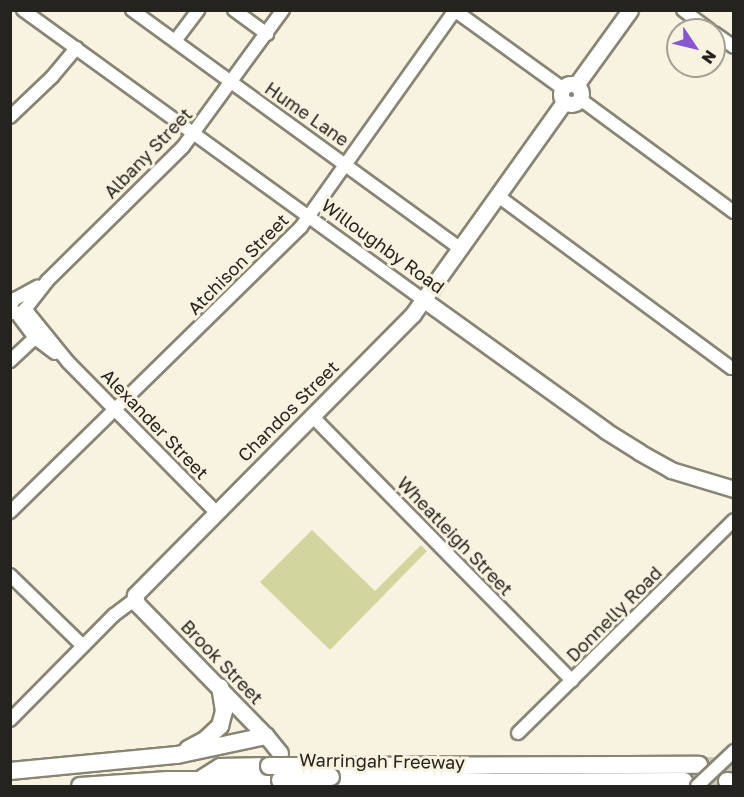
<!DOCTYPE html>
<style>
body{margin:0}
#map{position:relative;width:744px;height:797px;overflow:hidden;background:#f8f3e1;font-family:"Golos Text",sans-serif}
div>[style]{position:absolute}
.green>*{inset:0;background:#d1d69e}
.highway-tunnel>*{height:16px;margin-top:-8px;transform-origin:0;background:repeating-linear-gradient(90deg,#cec9ba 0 16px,transparent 0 24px)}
.roads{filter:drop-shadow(2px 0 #898575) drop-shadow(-2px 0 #898575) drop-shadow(0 2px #898575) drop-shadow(0 -2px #898575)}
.minor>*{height:12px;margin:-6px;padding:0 6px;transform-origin:6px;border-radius:6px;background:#fff}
.major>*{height:15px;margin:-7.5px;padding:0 7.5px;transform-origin:7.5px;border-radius:7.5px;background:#fff}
.major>.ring{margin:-7.5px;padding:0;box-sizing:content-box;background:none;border:15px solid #fff;border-radius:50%}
.highway>*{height:16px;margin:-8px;padding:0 8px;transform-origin:8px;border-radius:8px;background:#fff}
.bridges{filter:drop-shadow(2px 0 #898575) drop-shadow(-2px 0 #898575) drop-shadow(0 2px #898575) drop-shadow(0 -2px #898575)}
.minor-bridge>*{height:12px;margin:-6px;padding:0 6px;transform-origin:6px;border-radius:6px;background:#fff}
.highway-bridge>*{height:16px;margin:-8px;padding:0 8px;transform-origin:8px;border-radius:8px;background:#fff}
span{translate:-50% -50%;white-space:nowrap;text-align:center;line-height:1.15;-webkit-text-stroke:6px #f8f3e1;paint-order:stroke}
.street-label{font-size:18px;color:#25231d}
.frame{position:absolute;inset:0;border:12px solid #25231d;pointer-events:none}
.north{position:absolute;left:666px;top:18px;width:60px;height:60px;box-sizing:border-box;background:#f8f3e1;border:2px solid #a4a093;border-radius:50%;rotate:125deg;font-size:16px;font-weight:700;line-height:24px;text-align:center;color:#25231d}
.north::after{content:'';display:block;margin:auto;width:21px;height:27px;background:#8856cf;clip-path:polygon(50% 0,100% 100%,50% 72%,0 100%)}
</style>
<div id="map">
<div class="green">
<div style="clip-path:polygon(312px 530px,375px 591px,421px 545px,427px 551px,330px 650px,260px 582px)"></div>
</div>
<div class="highway-tunnel">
<div style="left:699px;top:765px;width:35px"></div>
<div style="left:684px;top:781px;width:43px"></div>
</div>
<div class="roads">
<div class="minor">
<div style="left:23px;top:10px;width:495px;rotate:35.9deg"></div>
<div style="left:132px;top:10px;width:405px;rotate:36deg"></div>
<div style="left:234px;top:10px;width:41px;rotate:36deg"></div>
<div style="left:454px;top:10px;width:133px;rotate:35.8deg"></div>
<div style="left:683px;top:10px;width:34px;rotate:37deg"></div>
<div style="left:714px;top:33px;width:24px;rotate:35deg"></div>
<div style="left:175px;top:41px;width:39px;rotate:-53deg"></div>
<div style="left:580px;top:99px;width:191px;rotate:36.3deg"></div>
<div style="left:10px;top:117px;width:58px;rotate:-43.6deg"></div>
<div style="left:52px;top:77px;width:38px;rotate:-50deg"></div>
<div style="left:498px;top:196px;width:290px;rotate:36.4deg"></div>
<div style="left:10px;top:306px;width:9px;rotate:-54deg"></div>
<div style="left:15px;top:299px;width:26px;rotate:-29deg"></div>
<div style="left:10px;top:308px;width:6px;rotate:51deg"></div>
<div style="left:14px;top:313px;width:9px;rotate:-6deg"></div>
<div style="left:23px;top:312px;width:39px;rotate:-52deg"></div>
<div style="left:47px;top:281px;width:191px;rotate:-44.6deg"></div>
<div style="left:183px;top:147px;width:170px;rotate:-53.9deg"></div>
<div style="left:25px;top:309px;width:68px;rotate:50.9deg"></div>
<div style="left:68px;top:362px;width:211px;rotate:45.4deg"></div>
<div style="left:17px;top:314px;width:30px;rotate:53deg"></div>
<div style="left:35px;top:338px;width:25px;rotate:37deg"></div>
<div style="left:10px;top:361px;width:34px;rotate:-43deg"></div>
<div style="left:312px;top:416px;width:371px;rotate:45.5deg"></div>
<div style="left:10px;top:512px;width:407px;rotate:-44.4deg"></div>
<div style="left:301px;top:227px;width:266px;rotate:-54.6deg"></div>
<div style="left:10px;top:575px;width:102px;rotate:44.2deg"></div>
<div style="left:10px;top:720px;width:148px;rotate:-45.3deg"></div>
<div style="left:114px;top:615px;width:26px;rotate:-37deg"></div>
<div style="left:518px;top:733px;width:303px;rotate:-44.6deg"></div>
</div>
<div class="major">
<div class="ring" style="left:561px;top:84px;width:5px;height:5px"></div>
<div style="left:576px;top:85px;width:92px;rotate:-54.2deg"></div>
<div style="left:424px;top:300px;width:224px;rotate:35.7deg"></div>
<div style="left:606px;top:431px;width:39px;rotate:32deg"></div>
<div style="left:639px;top:452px;width:37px;rotate:29deg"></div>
<div style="left:671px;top:470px;width:66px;rotate:16.8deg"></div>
<div style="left:280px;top:753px;width:22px;rotate:-129deg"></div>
<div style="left:266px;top:736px;width:185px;rotate:-134.3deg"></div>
<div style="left:137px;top:604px;width:9px;rotate:-103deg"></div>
<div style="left:135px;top:595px;width:395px;rotate:-45.3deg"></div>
<div style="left:413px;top:314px;width:260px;rotate:-54.5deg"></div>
</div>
<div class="highway">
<div style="left:188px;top:749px;width:19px;rotate:-28deg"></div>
<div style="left:205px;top:740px;width:21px;rotate:-43deg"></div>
<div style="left:220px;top:726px;width:16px;rotate:-75deg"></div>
<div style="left:224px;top:711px;width:24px;rotate:-99deg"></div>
<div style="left:325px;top:766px;width:374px;rotate:-0.2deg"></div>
<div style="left:10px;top:771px;width:168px;rotate:-5.5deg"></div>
<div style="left:177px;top:755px;width:91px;rotate:-12.1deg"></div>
<div style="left:331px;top:777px;width:163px;rotate:1.8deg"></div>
<div style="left:494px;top:782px;width:190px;rotate:-0.3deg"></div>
<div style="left:201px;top:779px;width:22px;rotate:-32deg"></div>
<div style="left:220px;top:767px;width:49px;rotate:-1.2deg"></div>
<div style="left:727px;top:781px;width:7px;rotate:8deg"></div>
<div style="left:80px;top:786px;width:88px;rotate:-3.9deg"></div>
<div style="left:168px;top:780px;width:112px"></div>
</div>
</div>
<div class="bridges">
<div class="minor-bridge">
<div style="left:697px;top:786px;width:51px;rotate:-43.4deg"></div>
</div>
<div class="highway-bridge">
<div style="left:269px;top:766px;width:56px"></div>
<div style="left:280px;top:780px;width:51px;rotate:-3.4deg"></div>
</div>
</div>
<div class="street-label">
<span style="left:307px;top:114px;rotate:35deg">Hume Lane</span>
<span style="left:148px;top:153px;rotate:-46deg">Albany Street</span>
<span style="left:383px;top:246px;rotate:36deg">Willoughby Road</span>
<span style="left:238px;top:264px;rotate:-45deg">Atchison Street</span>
<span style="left:288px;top:411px;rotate:-45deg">Chandos Street</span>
<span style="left:155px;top:424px;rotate:46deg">Alexander Street</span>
<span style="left:455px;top:536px;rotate:46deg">Wheatleigh Street</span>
<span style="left:614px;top:614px;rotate:-45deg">Donnelly Road</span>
<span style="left:222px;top:662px;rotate:46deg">Brook Street</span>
<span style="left:382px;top:761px;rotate:1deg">Warringah Freeway</span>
</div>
<div class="frame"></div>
<div class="north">N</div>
</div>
